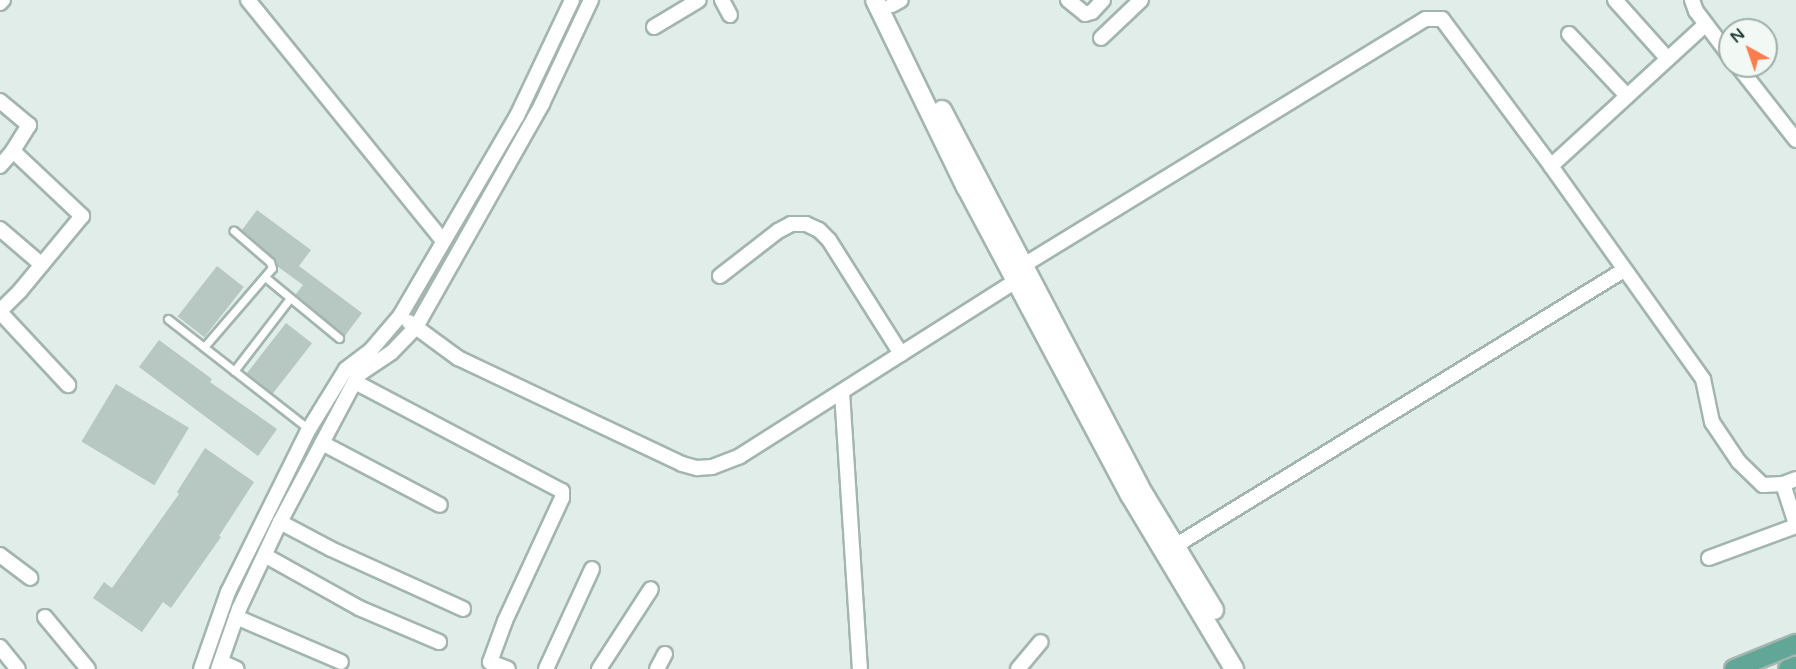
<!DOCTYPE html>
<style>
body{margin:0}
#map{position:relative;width:1796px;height:669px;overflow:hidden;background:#e1ede8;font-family:"Varela Round",sans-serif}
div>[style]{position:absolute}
.building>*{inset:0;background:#b6c8c1;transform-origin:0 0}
.roads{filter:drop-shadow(2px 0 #a3b5af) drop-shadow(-2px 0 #a3b5af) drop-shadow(0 2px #a3b5af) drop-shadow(0 -2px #a3b5af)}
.lane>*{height:7px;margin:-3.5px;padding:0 3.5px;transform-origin:3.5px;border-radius:3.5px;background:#fff}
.street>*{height:14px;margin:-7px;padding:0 7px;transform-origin:7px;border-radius:7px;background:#fff}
.secondary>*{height:18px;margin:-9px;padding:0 9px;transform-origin:9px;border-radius:9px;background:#fff}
.primary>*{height:18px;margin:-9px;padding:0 9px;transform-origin:9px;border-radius:9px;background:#61a696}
span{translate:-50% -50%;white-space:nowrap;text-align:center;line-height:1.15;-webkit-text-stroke:5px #f2f9f5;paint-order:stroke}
.north{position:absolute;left:1718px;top:18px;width:60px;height:60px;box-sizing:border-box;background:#f2f9f5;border:2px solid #9eafa9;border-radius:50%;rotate:320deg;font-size:16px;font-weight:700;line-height:24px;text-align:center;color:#1f3f37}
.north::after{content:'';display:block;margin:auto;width:21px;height:27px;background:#fe7d4e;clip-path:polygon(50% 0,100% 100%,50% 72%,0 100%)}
</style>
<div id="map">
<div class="building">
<div style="clip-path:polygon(257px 210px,311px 250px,299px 266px,362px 313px,344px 337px,295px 295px,303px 285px,277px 266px,274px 258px,242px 230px)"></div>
<div style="left:217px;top:266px;width:34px;height:64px;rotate:38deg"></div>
<div style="left:286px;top:323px;width:33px;height:64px;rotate:38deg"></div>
<div style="clip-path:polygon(159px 340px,212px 379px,210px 382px,277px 429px,258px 456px,139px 367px)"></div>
<div style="left:116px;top:384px;width:85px;height:67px;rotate:31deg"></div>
<div style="clip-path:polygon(205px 448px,254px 482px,219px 536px,221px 537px,171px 608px,163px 602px,142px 632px,93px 598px,104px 582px,112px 588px,179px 494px,177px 492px)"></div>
</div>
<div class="roads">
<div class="lane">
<div style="left:265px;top:277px;width:96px;rotate:39.5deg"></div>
<div style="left:168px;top:319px;width:179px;rotate:38deg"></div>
<div style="left:204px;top:347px;width:104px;rotate:-49.3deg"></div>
<div style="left:272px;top:268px;width:6px;rotate:-108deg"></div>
<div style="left:270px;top:262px;width:48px;rotate:-139.3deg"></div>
<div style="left:234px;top:371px;width:92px;rotate:-52.5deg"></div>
</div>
<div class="street">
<div style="left:248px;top:0;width:310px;rotate:51deg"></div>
<div style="left:722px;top:0;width:17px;rotate:62deg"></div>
<div style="left:1068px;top:0;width:22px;rotate:39deg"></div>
<div style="left:1085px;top:14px;width:7px;rotate:-16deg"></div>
<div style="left:1092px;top:12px;width:16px;rotate:-47deg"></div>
<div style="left:1615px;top:0;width:79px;rotate:48.1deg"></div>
<div style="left:1692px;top:0;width:12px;rotate:70deg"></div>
<div style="left:1696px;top:11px;width:56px;rotate:52.9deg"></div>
<div style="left:0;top:3px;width:4px;rotate:-45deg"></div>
<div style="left:892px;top:5px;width:10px;rotate:-29deg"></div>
<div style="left:654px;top:27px;width:52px;rotate:-31deg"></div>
<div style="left:1569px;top:34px;width:85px;rotate:46.9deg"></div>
<div style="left:1101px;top:38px;width:55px;rotate:-43.5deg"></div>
<div style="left:1738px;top:66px;width:94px;rotate:51.9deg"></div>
<div style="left:0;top:101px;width:38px;rotate:40deg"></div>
<div style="left:29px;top:125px;width:31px;rotate:122deg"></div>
<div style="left:13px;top:151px;width:95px;rotate:43.3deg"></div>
<div style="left:82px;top:216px;width:97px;rotate:129.6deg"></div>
<div style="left:20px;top:291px;width:28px;rotate:135deg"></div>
<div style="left:0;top:166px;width:20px;rotate:-49deg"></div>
<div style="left:1551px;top:166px;width:210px;rotate:-42.5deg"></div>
<div style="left:0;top:229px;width:55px;rotate:40.6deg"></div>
<div style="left:1024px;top:265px;width:471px;rotate:-31.5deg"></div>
<div style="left:1426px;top:19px;width:16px"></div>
<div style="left:1442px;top:19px;width:183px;rotate:53.4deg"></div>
<div style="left:1551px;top:166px;width:262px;rotate:54.5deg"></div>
<div style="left:1703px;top:379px;width:44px;rotate:78.2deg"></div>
<div style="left:1712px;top:422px;width:48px;rotate:56deg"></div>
<div style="left:1739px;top:462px;width:33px;rotate:44deg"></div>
<div style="left:1763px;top:485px;width:20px;rotate:-3deg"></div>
<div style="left:1783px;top:484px;width:14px;rotate:-21deg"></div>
<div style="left:720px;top:276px;width:73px;rotate:-37.8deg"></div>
<div style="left:778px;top:231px;width:15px;rotate:-28deg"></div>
<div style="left:791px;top:224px;width:15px"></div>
<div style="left:806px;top:224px;width:14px;rotate:25deg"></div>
<div style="left:819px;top:230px;width:14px;rotate:45deg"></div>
<div style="left:829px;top:240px;width:135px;rotate:57.7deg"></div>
<div style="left:0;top:312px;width:100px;rotate:47deg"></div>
<div style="left:409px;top:322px;width:61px;rotate:36.3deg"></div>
<div style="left:458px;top:358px;width:248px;rotate:25.3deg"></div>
<div style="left:682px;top:464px;width:16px;rotate:15deg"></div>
<div style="left:697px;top:468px;width:15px;rotate:-4deg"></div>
<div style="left:712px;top:467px;width:30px;rotate:-21deg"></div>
<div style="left:740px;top:456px;width:327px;rotate:-32.4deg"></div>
<div style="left:355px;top:382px;width:234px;rotate:27.8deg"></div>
<div style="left:562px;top:491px;width:7px;rotate:90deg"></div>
<div style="left:562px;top:498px;width:136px;rotate:114.9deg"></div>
<div style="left:505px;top:621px;width:44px;rotate:110.1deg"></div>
<div style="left:490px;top:662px;width:19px;rotate:21deg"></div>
<div style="left:842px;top:392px;width:278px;rotate:86.3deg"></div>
<div style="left:322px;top:443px;width:133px;rotate:27.7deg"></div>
<div style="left:1783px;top:484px;width:42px;rotate:72deg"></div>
<div style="left:280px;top:522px;width:58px;rotate:27.9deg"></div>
<div style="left:331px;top:549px;width:145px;rotate:24.4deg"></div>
<div style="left:1175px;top:546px;width:527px;rotate:-31.58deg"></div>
<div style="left:0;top:555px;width:38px;rotate:37deg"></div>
<div style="left:266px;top:556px;width:107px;rotate:29.2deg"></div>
<div style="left:359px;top:608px;width:87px;rotate:23deg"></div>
<div style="left:1709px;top:558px;width:93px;rotate:-20.2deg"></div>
<div style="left:45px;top:617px;width:67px;rotate:50.4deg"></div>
<div style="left:236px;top:617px;width:114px;rotate:23.2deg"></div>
<div style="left:0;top:647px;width:28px;rotate:51deg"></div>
<div style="left:221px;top:662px;width:17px;rotate:24deg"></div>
<div style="left:201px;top:669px;width:82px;rotate:-70.7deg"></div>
<div style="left:228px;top:592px;width:182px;rotate:-63.6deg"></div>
<div style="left:309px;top:429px;width:70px;rotate:-58.3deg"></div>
<div style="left:346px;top:369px;width:31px;rotate:-37deg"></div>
<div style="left:371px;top:350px;width:45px;rotate:-49.5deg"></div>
<div style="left:400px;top:316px;width:232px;rotate:-59.7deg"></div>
<div style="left:517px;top:116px;width:128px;rotate:-64.6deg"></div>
<div style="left:218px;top:669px;width:64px;rotate:-70.7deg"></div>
<div style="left:239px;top:609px;width:96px;rotate:-64.8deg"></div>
<div style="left:280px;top:522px;width:166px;rotate:-62deg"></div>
<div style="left:358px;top:375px;width:40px;rotate:-34deg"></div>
<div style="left:391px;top:353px;width:36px;rotate:-46deg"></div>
<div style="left:416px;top:327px;width:256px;rotate:-60.5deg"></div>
<div style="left:542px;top:104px;width:115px;rotate:-64.8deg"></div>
<div style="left:546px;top:669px;width:110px;rotate:-65.3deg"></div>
<div style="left:599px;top:669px;width:95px;rotate:-57deg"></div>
<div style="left:657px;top:669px;width:17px;rotate:-62deg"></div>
<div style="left:1018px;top:669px;width:35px;rotate:-50deg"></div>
</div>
<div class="secondary">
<div style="left:875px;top:0;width:208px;rotate:64.1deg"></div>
<div style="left:966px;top:187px;width:349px;rotate:62deg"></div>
<div style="left:1130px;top:495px;width:203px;rotate:59.1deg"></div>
<div style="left:942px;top:110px;width:424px;rotate:62.3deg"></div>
<div style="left:1139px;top:486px;width:145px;rotate:58.8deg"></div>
</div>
<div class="primary">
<div style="left:1734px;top:669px;width:67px;rotate:-22deg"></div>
<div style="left:1788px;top:669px;width:9px;rotate:-21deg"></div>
</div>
</div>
<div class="north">N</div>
</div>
